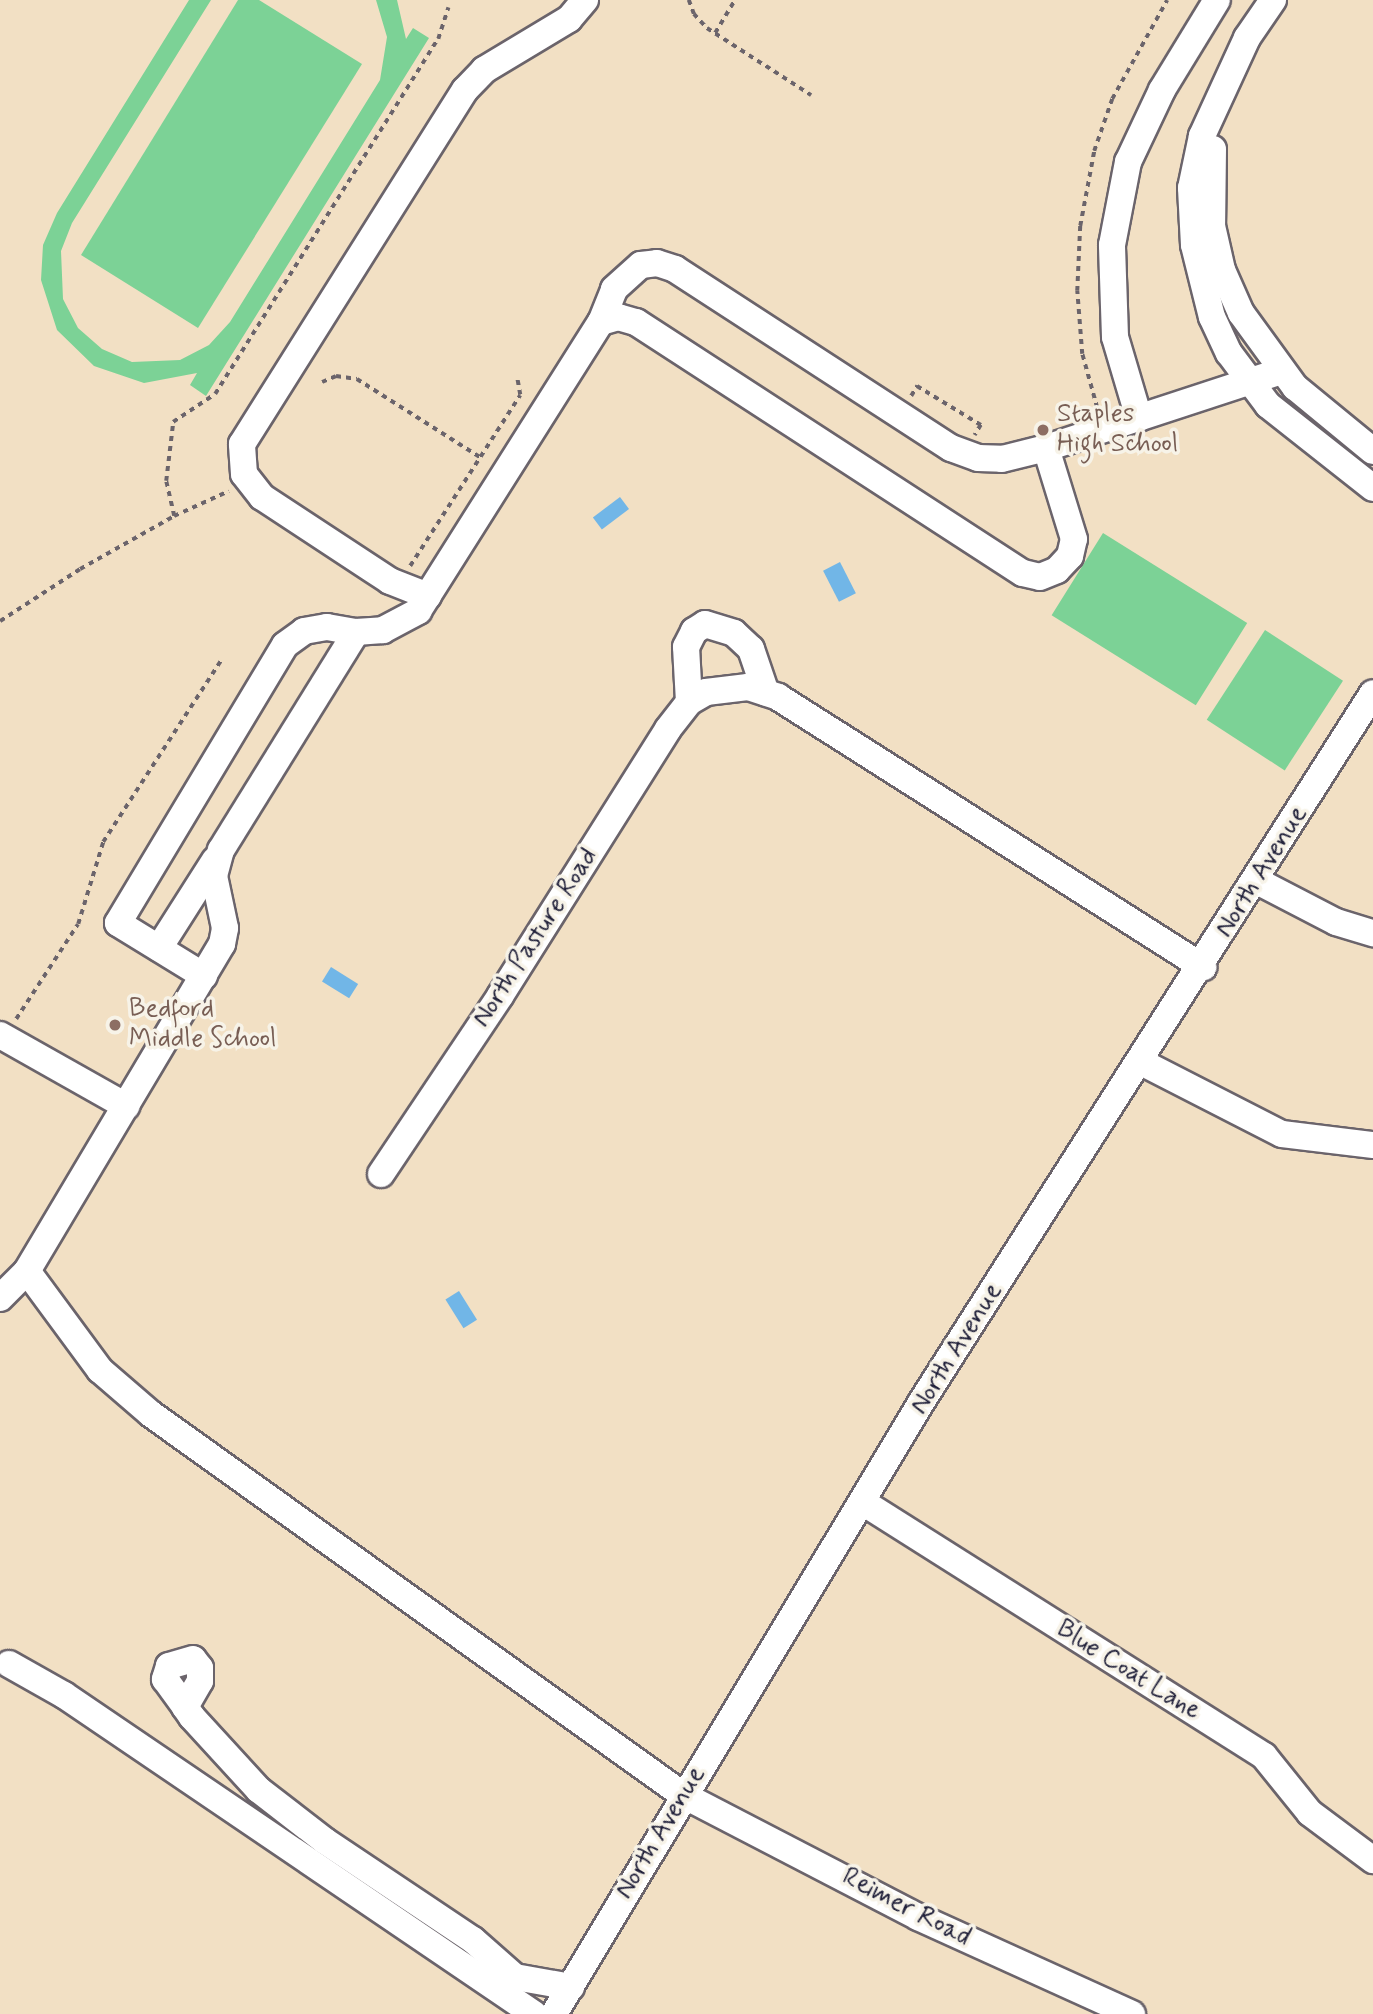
<!DOCTYPE html>
<style>
body{margin:0}
#map{position:relative;width:1373px;height:2014px;overflow:hidden;background:#f2e0c4;font-family:Mynerve,sans-serif}
div>[style]{position:absolute}
.green>*{inset:0;background:#7cd296;transform-origin:0 0}
.water>*{inset:0;background:#71b6e7;transform-origin:0 0}
.path>*{height:3.5px;margin-top:-1.75px;transform-origin:0;background:repeating-linear-gradient(90deg,#6b646b 0 5px,transparent 0 10px)}
.roads{filter:drop-shadow(2px 0 #6b646b) drop-shadow(-2px 0 #6b646b) drop-shadow(0 2px #6b646b) drop-shadow(0 -2px #6b646b)}
.minor>*{height:26px;margin:-13px;padding:0 13px;transform-origin:13px;border-radius:13px;background:#fff}
.dots>*{width:19px;height:19px;translate:-50% -50%;box-sizing:border-box;border:4px solid #f7f3e8;border-radius:50%}
span{translate:-50% -50%;white-space:nowrap;text-align:center;line-height:1.15;-webkit-text-stroke:7px #f7f3e8;paint-order:stroke}
.education-label{font-size:26px;color:#785e54}
.left{translate:0 -50%;text-align:left}
.street-label{font-size:26px;color:#22223b}
</style>
<div id="map">
<div class="green">
<div style="clip-path:polygon(189px 0,211px 0,72px 223px,61px 251px,63px 299px,78px 328px,102px 349px,132px 362px,180px 360px,209px 345px,230px 322px,380px 80px,387px 37px,376px 0,397px 0,406px 39px,413px 28px,429px 38px,206px 396px,190px 385px,197px 373px,144px 383px,94px 366px,57px 330px,41px 280px,43px 245px,57px 213px)"></div>
<div style="clip-path:polygon(238px 0,259px 0,362px 64px,198px 328px,81px 255px)"></div>
<div style="left:1103px;top:533px;width:170px;height:97px;rotate:32deg"></div>
<div style="left:1265px;top:630px;width:93px;height:107px;rotate:33deg"></div>
</div>
<div class="water">
<div style="left:620px;top:497px;width:15px;height:34px;rotate:53deg"></div>
<div style="left:840px;top:562px;width:35px;height:19px;rotate:63deg"></div>
<div style="left:331px;top:967px;width:32px;height:17px;rotate:32deg"></div>
<div style="left:459px;top:1291px;width:34px;height:16px;rotate:58deg"></div>
</div>
<div class="path">
<div style="left:689px;top:0;width:15px;rotate:70deg"></div>
<div style="left:694px;top:14px;width:19px;rotate:47deg"></div>
<div style="left:707px;top:28px;width:124px;rotate:32.8deg"></div>
<div style="left:715px;top:33px;width:39px;rotate:-59deg"></div>
<div style="left:322px;top:382px;width:15px;rotate:-23deg"></div>
<div style="left:336px;top:376px;width:21px;rotate:8deg"></div>
<div style="left:357px;top:379px;width:146px;rotate:32.4deg"></div>
<div style="left:911px;top:396px;width:12px;rotate:-59deg"></div>
<div style="left:917px;top:386px;width:75px;rotate:31.4deg"></div>
<div style="left:981px;top:425px;width:12px;rotate:121deg"></div>
<div style="left:1097px;top:408px;width:56px;rotate:-105.5deg"></div>
<div style="left:1082px;top:354px;width:63px;rotate:-94.5deg"></div>
<div style="left:1077px;top:291px;width:65px;rotate:-87.4deg"></div>
<div style="left:1080px;top:226px;width:76px;rotate:-79.4deg"></div>
<div style="left:1094px;top:151px;width:55px;rotate:-70.9deg"></div>
<div style="left:1112px;top:99px;width:113px;rotate:-60.9deg"></div>
<div style="left:174px;top:516px;width:36px;rotate:-103deg"></div>
<div style="left:166px;top:481px;width:59px;rotate:-83.2deg"></div>
<div style="left:173px;top:422px;width:50px;rotate:-33.7deg"></div>
<div style="left:215px;top:394px;width:419px;rotate:-57.9deg"></div>
<div style="left:438px;top:39px;width:33px;rotate:-72deg"></div>
<div style="left:410px;top:566px;width:203px;rotate:-57.2deg"></div>
<div style="left:520px;top:395px;width:17px;rotate:-100deg"></div>
<div style="left:0;top:621px;width:95px;rotate:-33deg"></div>
<div style="left:80px;top:569px;width:108px;rotate:-29.4deg"></div>
<div style="left:174px;top:516px;width:60px;rotate:-24.4deg"></div>
<div style="left:16px;top:1019px;width:113px;rotate:-56.9deg"></div>
<div style="left:78px;top:924px;width:86px;rotate:-73deg"></div>
<div style="left:103px;top:842px;width:218px;rotate:-57deg"></div>
</div>
<div class="roads">
<div class="minor">
<div style="left:1273px;top:0;width:46px;rotate:124.4deg"></div>
<div style="left:1247px;top:38px;width:108px;rotate:114.7deg"></div>
<div style="left:1202px;top:136px;width:53px;rotate:101.9deg"></div>
<div style="left:1191px;top:188px;width:57px;rotate:87deg"></div>
<div style="left:1194px;top:245px;width:74px;rotate:76deg"></div>
<div style="left:1212px;top:317px;width:40px;rotate:65deg"></div>
<div style="left:1229px;top:353px;width:65px;rotate:53.1deg"></div>
<div style="left:1268px;top:405px;width:134px;rotate:38.3deg"></div>
<div style="left:1213px;top:149px;width:77px;rotate:90.7deg"></div>
<div style="left:1212px;top:226px;width:45px;rotate:77.2deg"></div>
<div style="left:1222px;top:270px;width:47px;rotate:66.2deg"></div>
<div style="left:1241px;top:313px;width:92px;rotate:53.9deg"></div>
<div style="left:1295px;top:387px;width:101px;rotate:39.4deg"></div>
<div style="left:601px;top:322px;width:18px;rotate:-16deg"></div>
<div style="left:618px;top:317px;width:19px;rotate:16deg"></div>
<div style="left:636px;top:322px;width:461px;rotate:33deg"></div>
<div style="left:1023px;top:573px;width:17px;rotate:13deg"></div>
<div style="left:1040px;top:577px;width:18px;rotate:-22deg"></div>
<div style="left:1057px;top:570px;width:19px;rotate:-47deg"></div>
<div style="left:1070px;top:556px;width:17px;rotate:-77deg"></div>
<div style="left:1074px;top:539px;width:95px;rotate:-107.1deg"></div>
<div style="left:1139px;top:418px;width:84px;rotate:-106.5deg"></div>
<div style="left:1115px;top:337px;width:92px;rotate:-91.9deg"></div>
<div style="left:1112px;top:245px;width:85px;rotate:-79.1deg"></div>
<div style="left:1128px;top:162px;width:80px;rotate:-64.7deg"></div>
<div style="left:1162px;top:90px;width:105px;rotate:-58.6deg"></div>
<div style="left:428px;top:596px;width:41px;rotate:-158.5deg"></div>
<div style="left:390px;top:581px;width:153px;rotate:-146.7deg"></div>
<div style="left:262px;top:497px;width:29px;rotate:-128deg"></div>
<div style="left:244px;top:474px;width:30px;rotate:-94deg"></div>
<div style="left:242px;top:444px;width:418px;rotate:-57.8deg"></div>
<div style="left:465px;top:90px;width:28px;rotate:-46deg"></div>
<div style="left:484px;top:70px;width:99px;rotate:-31deg"></div>
<div style="left:569px;top:19px;width:25px;rotate:-50deg"></div>
<div style="left:689px;top:702px;width:55px;rotate:-93.1deg"></div>
<div style="left:686px;top:647px;width:18px;rotate:-63deg"></div>
<div style="left:694px;top:631px;width:13px;rotate:-32deg"></div>
<div style="left:705px;top:624px;width:30px;rotate:17deg"></div>
<div style="left:734px;top:633px;width:23px;rotate:43deg"></div>
<div style="left:751px;top:649px;width:46px;rotate:71.2deg"></div>
<div style="left:1257px;top:881px;width:89px;rotate:27.4deg"></div>
<div style="left:1336px;top:922px;width:39px;rotate:17deg"></div>
<div style="left:159px;top:948px;width:104px;rotate:-57.5deg"></div>
<div style="left:204px;top:976px;width:101px;rotate:-148.4deg"></div>
<div style="left:118px;top:923px;width:324px;rotate:-59deg"></div>
<div style="left:285px;top:645px;width:24px;rotate:-36deg"></div>
<div style="left:304px;top:631px;width:23px;rotate:-10deg"></div>
<div style="left:327px;top:627px;width:29px;rotate:10deg"></div>
<div style="left:356px;top:632px;width:27px;rotate:-4deg"></div>
<div style="left:383px;top:630px;width:40px;rotate:-28deg"></div>
<div style="left:418px;top:611px;width:342px;rotate:-57.7deg"></div>
<div style="left:601px;top:322px;width:35px;rotate:-68deg"></div>
<div style="left:614px;top:289px;width:36px;rotate:-42deg"></div>
<div style="left:641px;top:265px;width:16px;rotate:-7deg"></div>
<div style="left:657px;top:263px;width:19px;rotate:18deg"></div>
<div style="left:675px;top:269px;width:329px;rotate:33deg"></div>
<div style="left:951px;top:448px;width:29px;rotate:20deg"></div>
<div style="left:978px;top:458px;width:24px;rotate:2deg"></div>
<div style="left:1002px;top:459px;width:45px;rotate:-14deg"></div>
<div style="left:1046px;top:448px;width:248px;rotate:-18.1deg"></div>
<div style="left:0;top:1035px;width:145px;rotate:29.4deg"></div>
<div style="left:1141px;top:1062px;width:158px;rotate:27.1deg"></div>
<div style="left:1282px;top:1134px;width:92px;rotate:6.9deg"></div>
<div style="left:381px;top:1174px;width:214px;rotate:-56.2deg"></div>
<div style="left:500px;top:996px;width:315px;rotate:-57.8deg"></div>
<div style="left:668px;top:729px;width:34px;rotate:-52deg"></div>
<div style="left:689px;top:702px;width:20px;rotate:-30deg"></div>
<div style="left:706px;top:692px;width:42px;rotate:-6.8deg"></div>
<div style="left:748px;top:687px;width:32px;rotate:18deg"></div>
<div style="left:778px;top:697px;width:504px;rotate:32.43deg"></div>
<div style="left:27px;top:1271px;width:123px;rotate:53.6deg"></div>
<div style="left:100px;top:1370px;width:67px;rotate:40.8deg"></div>
<div style="left:151px;top:1414px;width:654px;rotate:35.61deg"></div>
<div style="left:683px;top:1795px;width:265px;rotate:27.4deg"></div>
<div style="left:918px;top:1917px;width:235px;rotate:24.4deg"></div>
<div style="left:0;top:1298px;width:38px;rotate:-45deg"></div>
<div style="left:27px;top:1271px;width:381px;rotate:-59.2deg"></div>
<div style="left:222px;top:944px;width:16px;rotate:-79deg"></div>
<div style="left:225px;top:928px;width:53px;rotate:-101.9deg"></div>
<div style="left:214px;top:876px;width:27px;rotate:-75deg"></div>
<div style="left:221px;top:850px;width:256px;rotate:-58.2deg"></div>
<div style="left:864px;top:1503px;width:473px;rotate:32.3deg"></div>
<div style="left:1264px;top:1756px;width:73px;rotate:51.1deg"></div>
<div style="left:1310px;top:1813px;width:79px;rotate:36.7deg"></div>
<div style="left:9px;top:1664px;width:63px;rotate:29.4deg"></div>
<div style="left:64px;top:1695px;width:568px;rotate:34.17deg"></div>
<div style="left:185px;top:1707px;width:30px;rotate:-60deg"></div>
<div style="left:200px;top:1681px;width:13px;rotate:-90deg"></div>
<div style="left:200px;top:1668px;width:11px;rotate:-128deg"></div>
<div style="left:193px;top:1659px;width:25px;rotate:164deg"></div>
<div style="left:169px;top:1666px;width:14px;rotate:107deg"></div>
<div style="left:165px;top:1679px;width:34px;rotate:54deg"></div>
<div style="left:185px;top:1707px;width:12px;rotate:55deg"></div>
<div style="left:192px;top:1717px;width:99px;rotate:47.5deg"></div>
<div style="left:259px;top:1790px;width:83px;rotate:37.7deg"></div>
<div style="left:325px;top:1841px;width:178px;rotate:33.8deg"></div>
<div style="left:473px;top:1940px;width:56px;rotate:41.4deg"></div>
<div style="left:515px;top:1977px;width:57px;rotate:10.1deg"></div>
<div style="left:554px;top:2014px;width:715px;rotate:-59.02deg"></div>
<div style="left:922px;top:1401px;width:839px;rotate:-57.5deg"></div>
</div>
</div>
<div class="dots">
<div style="left:1043px;top:430px;background:#8d6e63"></div>
<div style="left:115px;top:1025px;background:#8d6e63"></div>
</div>
<div class="education-label">
<span class="left" style="left:1057px;top:430px">Staples<br>High School</span>
<span class="left" style="left:129px;top:1025px">Bedford<br>Middle School</span>
</div>
<div class="street-label">
<span style="left:1262px;top:872px;rotate:-58deg">North Avenue</span>
<span style="left:536px;top:938px;rotate:-57deg">North Pasture Road</span>
<span style="left:957px;top:1349px;rotate:-58deg">North Avenue</span>
<span style="left:1128px;top:1671px;rotate:32deg">Blue Coat Lane</span>
<span style="left:661px;top:1833px;rotate:-59deg">North Avenue</span>
<span style="left:906px;top:1908px;rotate:27deg">Reimer Road</span>
</div>
</div>
